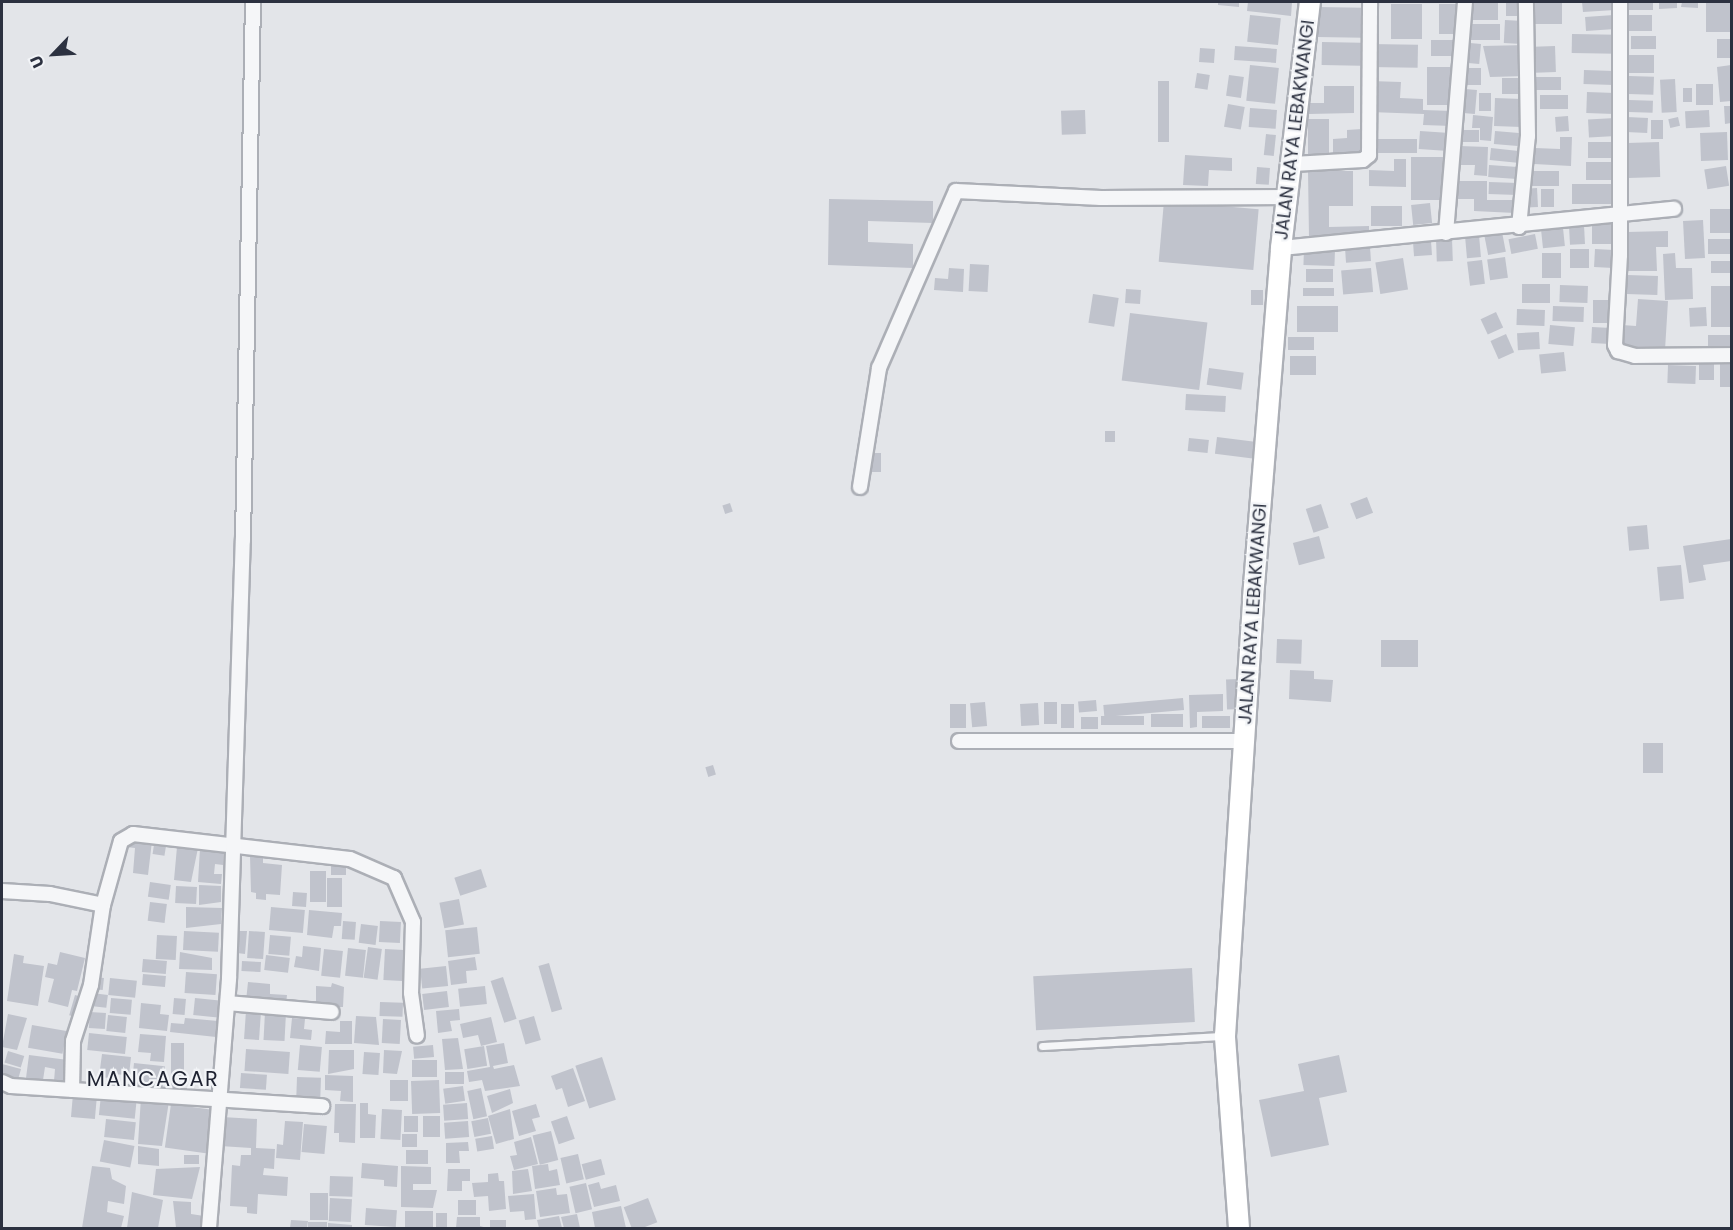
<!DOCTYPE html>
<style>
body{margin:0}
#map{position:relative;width:1733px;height:1230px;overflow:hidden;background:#e3e5e9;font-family:Poppins,sans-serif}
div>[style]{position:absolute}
.building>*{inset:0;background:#c0c3cc;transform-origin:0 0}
.roads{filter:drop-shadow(2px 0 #acafb6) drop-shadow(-2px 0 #acafb6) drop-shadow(0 2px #acafb6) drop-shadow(0 -2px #acafb6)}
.service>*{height:7px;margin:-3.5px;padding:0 3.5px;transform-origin:3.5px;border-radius:3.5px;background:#f5f6f8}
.minor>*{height:14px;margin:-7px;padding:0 7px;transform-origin:7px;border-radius:7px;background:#f5f6f8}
.secondary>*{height:20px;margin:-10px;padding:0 10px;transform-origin:10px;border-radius:10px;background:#fff}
span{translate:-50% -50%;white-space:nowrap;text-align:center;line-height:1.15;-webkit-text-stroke:4.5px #f2f4f7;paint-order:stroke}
.street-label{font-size:18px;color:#2c3140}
.quarter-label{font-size:21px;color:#1e2231;letter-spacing:1.5px}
.frame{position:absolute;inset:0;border:3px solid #2c3140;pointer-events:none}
.north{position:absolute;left:24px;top:24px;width:60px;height:60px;-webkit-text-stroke:4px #f2f4f7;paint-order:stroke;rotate:245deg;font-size:16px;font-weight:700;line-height:24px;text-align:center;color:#2c3140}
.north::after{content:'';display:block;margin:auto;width:21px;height:27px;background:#2c3140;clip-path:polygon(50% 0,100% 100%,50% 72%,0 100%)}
</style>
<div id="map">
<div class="building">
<div style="clip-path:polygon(1218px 2px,1239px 2px,1239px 7px,1218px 5px)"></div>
<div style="clip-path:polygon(1248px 2px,1292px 2px,1291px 16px,1247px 11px)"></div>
<div style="left:1469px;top:2px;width:29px;height:18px"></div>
<div style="left:1506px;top:2px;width:15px;height:14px"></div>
<div style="left:1526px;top:2px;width:36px;height:22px"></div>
<div style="clip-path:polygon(1582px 2px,1614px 2px,1615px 10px,1583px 12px)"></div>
<div style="left:1627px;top:2px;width:26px;height:8px"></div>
<div style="clip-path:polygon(1659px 2px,1677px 2px,1677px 8px,1659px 9px)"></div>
<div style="clip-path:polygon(1682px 2px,1698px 2px,1698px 8px,1681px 7px)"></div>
<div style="left:1706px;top:2px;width:25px;height:30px"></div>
<div style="left:1391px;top:4px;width:31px;height:35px"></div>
<div style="left:1439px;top:4px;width:20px;height:30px"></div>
<div style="left:1318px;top:7px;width:45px;height:30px;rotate:1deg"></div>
<div style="left:1250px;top:15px;width:31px;height:27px;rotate:6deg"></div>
<div style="left:1614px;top:15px;width:14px;height:29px;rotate:86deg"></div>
<div style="left:1652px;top:15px;width:16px;height:25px;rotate:90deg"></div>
<div style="left:1505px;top:20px;width:18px;height:23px;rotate:3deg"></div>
<div style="left:1470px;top:24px;width:30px;height:16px"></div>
<div style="left:1572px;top:34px;width:44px;height:19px;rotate:1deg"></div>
<div style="left:1631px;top:36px;width:25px;height:13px"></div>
<div style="left:1717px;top:39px;width:14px;height:19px"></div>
<div style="left:1453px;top:40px;width:16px;height:22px;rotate:90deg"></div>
<div style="left:1322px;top:42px;width:39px;height:23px;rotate:1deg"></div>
<div style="left:1470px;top:43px;width:11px;height:20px;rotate:5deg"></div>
<div style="left:1370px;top:44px;width:48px;height:23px;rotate:1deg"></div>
<div style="clip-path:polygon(1526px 45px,1527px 76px,1490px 77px,1483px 46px)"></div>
<div style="left:1235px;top:46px;width:42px;height:14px;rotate:4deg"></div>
<div style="left:1555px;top:46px;width:26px;height:21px;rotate:88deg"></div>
<div style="left:1200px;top:48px;width:15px;height:14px;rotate:4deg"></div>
<div style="left:1629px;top:55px;width:25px;height:18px"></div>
<div style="left:1250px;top:65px;width:29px;height:36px;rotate:6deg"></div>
<div style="clip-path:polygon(1731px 65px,1731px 101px,1720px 102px,1717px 67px)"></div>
<div style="left:1427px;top:67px;width:23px;height:38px"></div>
<div style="left:1466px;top:68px;width:15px;height:17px"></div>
<div style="left:1584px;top:70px;width:30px;height:14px;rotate:2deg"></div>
<div style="left:1197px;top:73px;width:13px;height:15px;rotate:9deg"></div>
<div style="left:1229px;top:75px;width:15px;height:21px;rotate:8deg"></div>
<div style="left:1629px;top:76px;width:25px;height:18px;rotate:2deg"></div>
<div style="left:1533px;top:77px;width:28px;height:13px"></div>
<div style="left:1502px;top:78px;width:21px;height:16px"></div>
<div style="left:1675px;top:79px;width:33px;height:15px;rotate:87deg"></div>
<div style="left:1158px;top:81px;width:11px;height:61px"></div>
<div style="clip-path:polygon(1370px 81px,1401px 82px,1400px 98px,1423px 99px,1423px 110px,1453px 111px,1452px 126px,1423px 125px,1424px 114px,1370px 112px)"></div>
<div style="left:1696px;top:84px;width:17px;height:21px"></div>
<div style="clip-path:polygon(1324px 86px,1354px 86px,1354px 113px,1309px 114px,1309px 103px,1324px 103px)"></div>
<div style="left:1683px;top:88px;width:9px;height:14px"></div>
<div style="left:1465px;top:89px;width:12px;height:24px;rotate:5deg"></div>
<div style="left:1587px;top:92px;width:28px;height:21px;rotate:2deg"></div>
<div style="left:1479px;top:93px;width:12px;height:18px"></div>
<div style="left:1540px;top:95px;width:28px;height:14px"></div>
<div style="left:1495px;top:98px;width:27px;height:28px;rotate:2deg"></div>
<div style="left:1629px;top:100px;width:24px;height:12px;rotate:2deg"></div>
<div style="left:1228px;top:104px;width:17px;height:23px;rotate:10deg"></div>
<div style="clip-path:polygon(1724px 106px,1731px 106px,1731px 123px,1725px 124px)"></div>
<div style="left:1250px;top:108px;width:27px;height:19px;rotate:4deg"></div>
<div style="left:1085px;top:110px;width:24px;height:24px;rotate:88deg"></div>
<div style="left:1709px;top:110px;width:17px;height:24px;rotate:87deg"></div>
<div style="clip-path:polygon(1473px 115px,1493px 117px,1491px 141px,1480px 140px,1480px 128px,1472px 128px)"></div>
<div style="left:1568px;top:116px;width:15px;height:13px;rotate:86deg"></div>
<div style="left:1627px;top:117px;width:21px;height:15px;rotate:3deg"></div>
<div style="left:1678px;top:117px;width:9px;height:10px;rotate:77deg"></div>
<div style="left:1615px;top:118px;width:18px;height:27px;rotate:87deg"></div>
<div style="left:1308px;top:119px;width:21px;height:38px"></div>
<div style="left:1651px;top:120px;width:12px;height:19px"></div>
<div style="clip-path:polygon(1362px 129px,1363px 155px,1333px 156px,1333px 139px,1347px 138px,1347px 130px)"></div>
<div style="left:1461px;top:130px;width:18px;height:12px"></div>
<div style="left:1420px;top:131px;width:26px;height:18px;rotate:4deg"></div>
<div style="left:1495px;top:131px;width:24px;height:13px;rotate:5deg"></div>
<div style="left:1727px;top:132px;width:28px;height:27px;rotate:88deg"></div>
<div style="left:1266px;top:134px;width:10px;height:21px;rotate:6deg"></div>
<div style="clip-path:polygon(1560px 137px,1572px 137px,1571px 166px,1534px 164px,1535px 148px,1560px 149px)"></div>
<div style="left:1417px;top:139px;width:14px;height:43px;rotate:90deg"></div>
<div style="left:1588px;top:142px;width:27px;height:16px"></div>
<div style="left:1659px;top:142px;width:35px;height:32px;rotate:88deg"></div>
<div style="clip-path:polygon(1459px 146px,1488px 147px,1487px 176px,1474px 175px,1475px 165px,1458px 165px)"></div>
<div style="left:1491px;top:148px;width:30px;height:12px;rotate:6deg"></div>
<div style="clip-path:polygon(1185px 155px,1232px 158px,1232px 171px,1209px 170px,1208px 186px,1183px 185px)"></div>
<div style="left:1411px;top:157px;width:32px;height:43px"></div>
<div style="clip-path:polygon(1394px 159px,1406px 159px,1406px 187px,1369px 186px,1369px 170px,1394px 171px)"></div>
<div style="left:1614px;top:162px;width:18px;height:28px;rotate:90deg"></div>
<div style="left:1489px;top:165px;width:29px;height:12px;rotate:4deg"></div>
<div style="left:1726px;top:166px;width:20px;height:22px;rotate:81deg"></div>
<div style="left:1257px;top:167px;width:13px;height:17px;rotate:4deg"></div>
<div style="clip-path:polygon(1308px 171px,1353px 171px,1353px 206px,1329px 206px,1329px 227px,1369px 226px,1369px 238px,1309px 238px)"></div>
<div style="left:1532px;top:171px;width:27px;height:15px"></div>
<div style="clip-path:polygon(1456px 181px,1487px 181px,1487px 200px,1515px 200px,1515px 213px,1474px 211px,1474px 199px,1456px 199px)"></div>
<div style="left:1489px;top:182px;width:29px;height:12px;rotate:2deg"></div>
<div style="left:1614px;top:184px;width:20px;height:42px;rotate:90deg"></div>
<div style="left:1537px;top:188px;width:19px;height:12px;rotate:87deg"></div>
<div style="left:1541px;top:189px;width:13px;height:18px"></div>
<div style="clip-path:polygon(829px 199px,933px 201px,933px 223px,868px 221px,868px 242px,913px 244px,913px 268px,828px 265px)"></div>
<div style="left:1164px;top:201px;width:95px;height:61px;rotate:5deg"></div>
<div style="left:1430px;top:203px;width:20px;height:19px;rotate:84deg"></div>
<div style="left:1402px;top:206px;width:20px;height:31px;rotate:90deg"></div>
<div style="left:1731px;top:209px;width:24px;height:21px;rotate:90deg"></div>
<div style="left:1703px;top:220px;width:38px;height:20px;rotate:87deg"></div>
<div style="left:1614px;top:224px;width:20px;height:22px;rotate:90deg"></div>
<div style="left:1584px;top:225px;width:19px;height:15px;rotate:87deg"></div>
<div style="left:1563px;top:228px;width:18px;height:22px;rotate:84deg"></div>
<div style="clip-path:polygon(1668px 231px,1668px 247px,1656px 247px,1657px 271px,1628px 271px,1627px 232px)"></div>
<div style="left:1502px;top:232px;width:20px;height:18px;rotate:79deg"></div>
<div style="left:1535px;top:234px;width:15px;height:27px;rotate:79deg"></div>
<div style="left:1479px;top:235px;width:22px;height:14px;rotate:85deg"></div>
<div style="left:1452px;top:238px;width:23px;height:16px;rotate:88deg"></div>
<div style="left:1708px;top:239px;width:23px;height:15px"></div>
<div style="left:1431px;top:241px;width:14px;height:18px;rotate:86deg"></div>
<div style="left:1370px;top:247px;width:14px;height:25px;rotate:86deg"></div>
<div style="left:1304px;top:249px;width:31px;height:16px;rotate:2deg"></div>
<div style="left:1589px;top:249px;width:19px;height:19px;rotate:90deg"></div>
<div style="left:1595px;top:249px;width:19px;height:18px;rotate:3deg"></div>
<div style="left:1542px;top:253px;width:19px;height:25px"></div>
<div style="clip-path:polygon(1675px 253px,1676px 268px,1692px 268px,1693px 299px,1665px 300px,1663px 254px)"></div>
<div style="left:1505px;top:257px;width:21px;height:18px;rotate:82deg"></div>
<div style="left:1403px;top:258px;width:32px;height:28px;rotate:81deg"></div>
<div style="left:1482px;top:260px;width:24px;height:15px;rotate:83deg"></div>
<div style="left:1731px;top:261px;width:12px;height:20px;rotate:90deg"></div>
<div style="left:970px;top:264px;width:19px;height:27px;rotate:3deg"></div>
<div style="clip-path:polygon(949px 268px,964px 269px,963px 292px,934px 290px,935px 278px,948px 279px)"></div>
<div style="left:1371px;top:268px;width:24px;height:30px;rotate:85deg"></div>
<div style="left:1306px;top:269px;width:27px;height:13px"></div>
<div style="left:1627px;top:275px;width:31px;height:19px;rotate:2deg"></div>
<div style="left:1522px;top:284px;width:28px;height:19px"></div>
<div style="left:1560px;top:285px;width:28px;height:17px;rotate:2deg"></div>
<div style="left:1731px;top:286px;width:41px;height:20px;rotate:90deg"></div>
<div style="left:1303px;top:288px;width:31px;height:8px"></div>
<div style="left:1126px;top:289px;width:15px;height:14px;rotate:4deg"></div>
<div style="left:1251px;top:290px;width:12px;height:15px"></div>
<div style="left:1093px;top:294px;width:26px;height:29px;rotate:9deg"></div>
<div style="clip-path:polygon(1638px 299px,1668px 301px,1665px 350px,1621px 347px,1622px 325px,1636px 326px)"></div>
<div style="left:1593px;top:300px;width:20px;height:23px"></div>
<div style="left:1297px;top:306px;width:41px;height:26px"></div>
<div style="left:1553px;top:306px;width:31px;height:15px;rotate:2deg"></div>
<div style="left:1706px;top:307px;width:19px;height:17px;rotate:87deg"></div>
<div style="left:1517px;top:309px;width:28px;height:16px;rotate:2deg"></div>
<div style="left:1496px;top:312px;width:17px;height:17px;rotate:65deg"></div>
<div style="left:1130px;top:313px;width:78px;height:68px;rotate:7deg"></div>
<div style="left:1550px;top:325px;width:25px;height:19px;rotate:5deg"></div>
<div style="left:1592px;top:327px;width:19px;height:16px;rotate:3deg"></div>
<div style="left:1539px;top:332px;width:17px;height:22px;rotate:87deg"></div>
<div style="left:1506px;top:334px;width:20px;height:17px;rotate:66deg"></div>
<div style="left:1731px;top:335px;width:15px;height:23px;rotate:90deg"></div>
<div style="left:1288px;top:337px;width:26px;height:13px"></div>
<div style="left:1564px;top:352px;width:19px;height:25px;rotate:84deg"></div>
<div style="left:1290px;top:356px;width:26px;height:19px"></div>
<div style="left:1720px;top:359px;width:11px;height:28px"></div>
<div style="left:1699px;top:360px;width:15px;height:20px"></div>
<div style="left:1668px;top:365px;width:28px;height:18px;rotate:2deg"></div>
<div style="left:1209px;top:368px;width:35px;height:17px;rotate:8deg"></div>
<div style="left:1186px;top:394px;width:40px;height:16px;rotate:3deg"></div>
<div style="left:1105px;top:431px;width:10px;height:11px"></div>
<div style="left:1217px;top:437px;width:38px;height:17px;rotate:7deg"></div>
<div style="left:1189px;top:438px;width:20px;height:13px;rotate:6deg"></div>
<div style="left:870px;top:453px;width:11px;height:19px"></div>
<div style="left:1367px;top:497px;width:17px;height:18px;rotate:69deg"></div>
<div style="left:730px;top:503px;width:9px;height:8px;rotate:72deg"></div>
<div style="left:1321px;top:504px;width:25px;height:16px;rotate:72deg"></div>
<div style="left:1647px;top:525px;width:24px;height:20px;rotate:85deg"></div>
<div style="left:1319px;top:536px;width:23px;height:27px;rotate:75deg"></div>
<div style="clip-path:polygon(1731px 539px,1731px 561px,1703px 565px,1706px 580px,1689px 583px,1683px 546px)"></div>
<div style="left:1681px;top:565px;width:34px;height:24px;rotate:85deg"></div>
<div style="left:1277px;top:639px;width:25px;height:24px;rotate:2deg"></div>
<div style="left:1381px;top:640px;width:37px;height:27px"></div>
<div style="clip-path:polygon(1290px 670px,1314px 671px,1314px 679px,1333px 680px,1331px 702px,1289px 699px)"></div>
<div style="left:1239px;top:679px;width:30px;height:13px;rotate:88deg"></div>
<div style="clip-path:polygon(1223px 694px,1223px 711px,1197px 712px,1197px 727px,1190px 728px,1189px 695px)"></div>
<div style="left:1183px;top:698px;width:12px;height:80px;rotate:85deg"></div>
<div style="left:1096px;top:700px;width:11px;height:18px;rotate:85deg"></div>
<div style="left:985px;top:702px;width:24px;height:15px;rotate:85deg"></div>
<div style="left:1057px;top:702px;width:22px;height:13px;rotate:90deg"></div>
<div style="left:1038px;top:703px;width:22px;height:18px;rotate:87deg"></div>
<div style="left:950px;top:704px;width:16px;height:24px"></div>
<div style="left:1061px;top:704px;width:13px;height:24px"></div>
<div style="left:1183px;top:714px;width:13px;height:32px;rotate:90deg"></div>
<div style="left:1144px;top:716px;width:9px;height:43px;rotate:90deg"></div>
<div style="left:1202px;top:716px;width:28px;height:12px"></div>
<div style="left:1098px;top:717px;width:12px;height:17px;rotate:90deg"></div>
<div style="left:1643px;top:743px;width:20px;height:30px"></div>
<div style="left:713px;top:765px;width:10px;height:8px;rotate:73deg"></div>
<div style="clip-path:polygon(126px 837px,152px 841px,148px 875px,133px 873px,135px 848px,126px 847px)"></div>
<div style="left:154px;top:845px;width:12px;height:9px;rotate:9deg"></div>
<div style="clip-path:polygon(177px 847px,198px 848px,191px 882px,174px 880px)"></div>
<div style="clip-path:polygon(200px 848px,224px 850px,223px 865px,215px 864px,214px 874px,222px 874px,221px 884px,198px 882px)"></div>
<div style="clip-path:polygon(250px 856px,263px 857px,263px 863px,282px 865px,280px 895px,266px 894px,266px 900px,256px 899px,256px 893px,251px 892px)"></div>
<div style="left:331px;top:863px;width:15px;height:12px"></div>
<div style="left:481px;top:869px;width:19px;height:28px;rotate:72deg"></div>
<div style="left:310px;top:871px;width:16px;height:31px"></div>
<div style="left:327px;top:878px;width:15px;height:29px"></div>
<div style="left:150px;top:882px;width:21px;height:15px;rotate:8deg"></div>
<div style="clip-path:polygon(199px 885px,221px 886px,221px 902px,199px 905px)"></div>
<div style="left:176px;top:886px;width:21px;height:17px;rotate:3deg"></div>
<div style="left:293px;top:892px;width:14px;height:14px;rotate:4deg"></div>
<div style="left:459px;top:899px;width:26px;height:20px;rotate:79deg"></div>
<div style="left:150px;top:902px;width:17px;height:19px;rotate:7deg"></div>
<div style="clip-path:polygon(186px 907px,222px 908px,221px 924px,186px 928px)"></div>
<div style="left:271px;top:907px;width:34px;height:23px;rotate:5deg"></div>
<div style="clip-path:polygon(309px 910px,342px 913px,341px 926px,334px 926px,332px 938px,307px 935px)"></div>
<div style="left:343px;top:921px;width:13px;height:18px;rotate:4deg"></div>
<div style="left:380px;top:921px;width:21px;height:21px;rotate:3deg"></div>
<div style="left:361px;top:924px;width:17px;height:19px;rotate:7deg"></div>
<div style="left:477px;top:927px;width:27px;height:32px;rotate:84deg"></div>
<div style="left:184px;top:931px;width:35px;height:19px;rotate:3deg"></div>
<div style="clip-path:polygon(238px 931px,247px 931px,245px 954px,237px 953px)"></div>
<div style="left:249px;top:931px;width:16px;height:27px;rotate:4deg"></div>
<div style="left:157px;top:935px;width:20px;height:24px;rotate:3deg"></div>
<div style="left:270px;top:935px;width:21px;height:19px;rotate:5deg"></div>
<div style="clip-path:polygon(303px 946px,321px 948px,319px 971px,294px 967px,296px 956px,302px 957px)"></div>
<div style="left:368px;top:947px;width:14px;height:31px;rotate:8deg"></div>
<div style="left:348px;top:948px;width:18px;height:28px;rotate:6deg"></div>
<div style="left:324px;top:949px;width:19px;height:27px;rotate:6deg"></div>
<div style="left:385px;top:949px;width:19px;height:31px;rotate:3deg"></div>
<div style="clip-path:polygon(60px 952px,85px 958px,77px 991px,72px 990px,68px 1007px,48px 1002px,54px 979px,45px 977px,48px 963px,57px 965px)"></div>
<div style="clip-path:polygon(180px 952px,212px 958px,212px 970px,179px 969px)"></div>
<div style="clip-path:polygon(14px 954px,24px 956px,23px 963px,44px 966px,38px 1006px,7px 1001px)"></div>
<div style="left:266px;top:955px;width:24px;height:15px;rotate:7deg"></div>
<div style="clip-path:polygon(475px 957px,477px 970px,466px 971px,467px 983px,451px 985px,448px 961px)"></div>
<div style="left:143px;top:959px;width:24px;height:13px;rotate:5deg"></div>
<div style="left:242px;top:961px;width:19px;height:10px;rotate:3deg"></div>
<div style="left:549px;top:963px;width:48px;height:11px;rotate:74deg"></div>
<div style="left:446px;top:966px;width:20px;height:26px;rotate:84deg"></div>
<div style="left:1192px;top:968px;width:54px;height:159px;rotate:87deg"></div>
<div style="left:186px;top:972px;width:31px;height:21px;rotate:4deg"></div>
<div style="left:143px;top:974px;width:23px;height:11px;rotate:5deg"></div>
<div style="left:94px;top:977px;width:10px;height:12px;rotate:6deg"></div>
<div style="left:503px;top:977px;width:44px;height:13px;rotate:72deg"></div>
<div style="left:110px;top:978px;width:27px;height:17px;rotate:6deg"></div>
<div style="clip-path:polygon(248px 982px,270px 984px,270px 994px,287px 995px,286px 1005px,246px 1001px)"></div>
<div style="clip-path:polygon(332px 983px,344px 987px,343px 1007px,316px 1007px,316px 986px,331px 987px)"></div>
<div style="left:485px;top:986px;width:18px;height:27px;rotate:84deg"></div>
<div style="left:447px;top:991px;width:16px;height:25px;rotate:83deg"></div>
<div style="left:92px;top:993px;width:16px;height:13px;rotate:7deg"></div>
<div style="left:75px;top:995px;width:7px;height:21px;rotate:16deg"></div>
<div style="left:111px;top:998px;width:21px;height:15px;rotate:5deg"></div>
<div style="left:174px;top:998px;width:12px;height:16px;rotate:5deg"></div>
<div style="left:195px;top:998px;width:27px;height:17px;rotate:6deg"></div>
<div style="left:380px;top:1002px;width:23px;height:14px;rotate:2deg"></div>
<div style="clip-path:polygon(141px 1003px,161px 1005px,160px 1014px,169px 1015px,167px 1031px,139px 1028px)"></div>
<div style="clip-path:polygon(459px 1009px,460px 1020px,450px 1021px,452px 1031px,438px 1033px,436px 1011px)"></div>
<div style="left:246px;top:1011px;width:15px;height:28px;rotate:4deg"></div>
<div style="left:90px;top:1012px;width:16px;height:16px;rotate:4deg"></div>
<div style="left:265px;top:1012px;width:21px;height:28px;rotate:3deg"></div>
<div style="clip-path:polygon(8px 1014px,27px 1018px,17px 1050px,2px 1047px)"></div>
<div style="left:108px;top:1015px;width:19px;height:16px;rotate:6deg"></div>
<div style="clip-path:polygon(356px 1016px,376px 1017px,379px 1045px,354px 1043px)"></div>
<div style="left:534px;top:1016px;width:25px;height:16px;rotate:74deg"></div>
<div style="clip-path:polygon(491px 1017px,497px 1042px,481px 1046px,478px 1035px,463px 1038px,460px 1024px)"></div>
<div style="clip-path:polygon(185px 1018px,218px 1021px,216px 1037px,170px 1032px,171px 1023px,184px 1024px)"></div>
<div style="clip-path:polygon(292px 1018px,305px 1019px,304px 1029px,312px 1030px,311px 1040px,290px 1038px)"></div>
<div style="left:383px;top:1019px;width:18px;height:24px;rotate:3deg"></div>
<div style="clip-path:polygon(340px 1021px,352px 1021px,352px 1044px,325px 1044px,326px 1031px,340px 1032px)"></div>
<div style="left:32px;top:1025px;width:35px;height:23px;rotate:10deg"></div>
<div style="left:89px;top:1033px;width:38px;height:17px;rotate:6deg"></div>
<div style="clip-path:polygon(140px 1034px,166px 1036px,164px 1062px,150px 1061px,151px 1053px,138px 1052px)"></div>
<div style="clip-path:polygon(458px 1038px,463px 1069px,445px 1070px,442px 1039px)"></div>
<div style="left:171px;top:1043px;width:13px;height:44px"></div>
<div style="clip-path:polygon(504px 1043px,508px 1063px,493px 1066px,494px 1069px,514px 1065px,520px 1086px,485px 1091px,482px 1080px,469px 1082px,467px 1071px,490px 1067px,486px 1046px)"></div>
<div style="left:300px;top:1045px;width:22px;height:25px;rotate:5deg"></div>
<div style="left:433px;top:1045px;width:12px;height:20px;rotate:85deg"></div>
<div style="left:484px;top:1046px;width:20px;height:20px;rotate:81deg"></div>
<div style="left:246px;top:1049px;width:44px;height:22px;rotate:4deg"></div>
<div style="clip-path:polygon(329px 1050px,354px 1050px,354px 1069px,328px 1074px)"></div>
<div style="clip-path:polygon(384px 1050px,402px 1051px,397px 1074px,383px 1073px)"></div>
<div style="left:8px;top:1051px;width:17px;height:12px;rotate:17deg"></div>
<div style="left:364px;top:1052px;width:16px;height:22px;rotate:4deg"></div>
<div style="clip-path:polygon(102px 1054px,131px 1057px,129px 1075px,110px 1074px,110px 1078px,99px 1077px)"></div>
<div style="clip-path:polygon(29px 1055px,68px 1060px,64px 1083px,54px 1081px,55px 1069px,45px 1067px,43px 1080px,26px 1078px)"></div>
<div style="clip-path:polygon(1339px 1055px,1347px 1092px,1319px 1098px,1329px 1145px,1271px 1157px,1259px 1100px,1304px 1091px,1298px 1064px)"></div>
<div style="left:602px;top:1057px;width:45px;height:28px;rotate:72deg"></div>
<div style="left:412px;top:1060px;width:25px;height:17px"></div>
<div style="left:134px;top:1063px;width:31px;height:24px;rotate:6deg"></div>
<div style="clip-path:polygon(2px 1064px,21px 1069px,17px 1083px,2px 1079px)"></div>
<div style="clip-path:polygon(573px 1068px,585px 1101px,568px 1107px,562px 1088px,556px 1090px,551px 1076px)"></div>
<div style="left:464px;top:1072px;width:12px;height:19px;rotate:90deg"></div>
<div style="left:241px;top:1073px;width:26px;height:15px;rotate:4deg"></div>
<div style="clip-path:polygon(325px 1075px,353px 1076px,353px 1102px,340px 1101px,341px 1091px,325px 1090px)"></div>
<div style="left:297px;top:1077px;width:24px;height:21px;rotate:2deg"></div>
<div style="left:408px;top:1080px;width:21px;height:18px;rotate:90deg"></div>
<div style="left:439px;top:1080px;width:33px;height:28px;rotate:88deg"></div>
<div style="left:463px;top:1086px;width:15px;height:20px;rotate:82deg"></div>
<div style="left:481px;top:1088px;width:29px;height:14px;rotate:78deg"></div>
<div style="clip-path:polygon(510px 1089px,513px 1103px,492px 1113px,487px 1096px)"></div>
<div style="left:73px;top:1094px;width:24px;height:23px;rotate:5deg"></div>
<div style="left:101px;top:1095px;width:36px;height:20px;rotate:6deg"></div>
<div style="clip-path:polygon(141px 1097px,169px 1101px,162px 1146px,138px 1144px)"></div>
<div style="clip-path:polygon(360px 1103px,368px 1103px,368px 1114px,376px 1115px,375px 1138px,360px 1138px)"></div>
<div style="left:467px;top:1103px;width:16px;height:24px;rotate:86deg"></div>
<div style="left:171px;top:1104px;width:43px;height:44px;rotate:8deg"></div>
<div style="clip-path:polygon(335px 1104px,356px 1104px,355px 1143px,339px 1142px,339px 1133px,334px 1133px)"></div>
<div style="clip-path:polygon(536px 1104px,540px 1117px,532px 1119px,536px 1131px,519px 1136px,512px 1111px)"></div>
<div style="left:382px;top:1109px;width:20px;height:30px;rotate:3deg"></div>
<div style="clip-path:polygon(510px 1109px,514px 1139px,496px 1144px,488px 1116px)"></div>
<div style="left:404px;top:1116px;width:14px;height:16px"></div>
<div style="left:423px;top:1116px;width:17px;height:21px"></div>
<div style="left:567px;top:1116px;width:24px;height:17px;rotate:71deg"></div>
<div style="clip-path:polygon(222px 1117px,257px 1119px,256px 1148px,275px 1149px,274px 1169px,264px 1168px,263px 1175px,288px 1177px,287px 1196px,258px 1194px,257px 1214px,247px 1213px,247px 1207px,230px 1206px,232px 1165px,240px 1166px,241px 1155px,251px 1155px,251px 1148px,220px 1146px)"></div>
<div style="left:488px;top:1118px;width:16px;height:17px;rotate:79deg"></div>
<div style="left:106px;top:1119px;width:30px;height:18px;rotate:6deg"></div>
<div style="clip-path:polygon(285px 1121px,303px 1122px,300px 1160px,276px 1158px,277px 1144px,283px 1145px)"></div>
<div style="left:468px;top:1121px;width:16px;height:24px;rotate:86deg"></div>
<div style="left:304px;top:1124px;width:23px;height:28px;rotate:5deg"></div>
<div style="left:551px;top:1131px;width:30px;height:19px;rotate:76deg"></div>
<div style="left:402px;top:1134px;width:15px;height:13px"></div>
<div style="left:492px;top:1136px;width:13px;height:17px;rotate:81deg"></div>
<div style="clip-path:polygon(531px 1137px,538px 1164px,514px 1170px,510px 1156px,517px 1155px,514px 1142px)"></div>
<div style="left:104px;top:1140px;width:31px;height:22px;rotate:11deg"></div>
<div style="clip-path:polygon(468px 1142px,469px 1151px,459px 1151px,460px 1163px,446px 1163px,446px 1143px)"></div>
<div style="clip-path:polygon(138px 1146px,159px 1149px,159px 1166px,138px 1164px)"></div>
<div style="left:406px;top:1150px;width:22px;height:14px"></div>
<div style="left:578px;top:1154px;width:26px;height:18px;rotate:77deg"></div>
<div style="left:184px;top:1155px;width:15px;height:9px"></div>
<div style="left:601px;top:1159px;width:16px;height:20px;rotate:75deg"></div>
<div style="clip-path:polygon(362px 1163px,398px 1166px,397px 1187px,384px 1186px,384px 1180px,361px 1178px)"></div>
<div style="clip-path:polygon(548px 1164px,549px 1171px,557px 1169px,560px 1185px,535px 1189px,532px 1166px)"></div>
<div style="clip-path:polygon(92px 1166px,110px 1168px,112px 1179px,126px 1186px,124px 1204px,108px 1201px,107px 1212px,124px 1216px,121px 1228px,82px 1228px)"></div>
<div style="clip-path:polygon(401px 1166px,431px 1167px,431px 1184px,413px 1184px,413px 1190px,437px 1190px,433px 1208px,401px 1207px)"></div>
<div style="clip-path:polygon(200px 1167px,192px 1199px,153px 1195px,156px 1169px)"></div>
<div style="clip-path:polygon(448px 1169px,470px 1169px,470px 1181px,462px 1181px,462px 1191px,447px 1191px)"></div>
<div style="clip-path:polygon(528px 1169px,532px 1191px,513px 1194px,512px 1171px)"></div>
<div style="clip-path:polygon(498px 1173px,499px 1181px,504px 1181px,506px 1209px,489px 1211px,488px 1196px,474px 1197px,472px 1183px,488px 1182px,488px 1174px)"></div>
<div style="left:330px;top:1176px;width:23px;height:20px;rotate:2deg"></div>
<div style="clip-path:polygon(599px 1182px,601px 1189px,616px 1185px,620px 1201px,594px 1207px,588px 1185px)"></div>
<div style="left:586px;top:1183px;width:27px;height:17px;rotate:77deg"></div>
<div style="clip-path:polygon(556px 1188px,557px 1195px,567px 1194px,570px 1213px,540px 1217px,536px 1191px)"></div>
<div style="clip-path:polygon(132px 1192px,163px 1200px,158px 1228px,127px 1228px)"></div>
<div style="left:310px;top:1193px;width:18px;height:27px"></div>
<div style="clip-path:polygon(534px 1194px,536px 1219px,525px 1220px,524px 1211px,510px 1212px,508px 1196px)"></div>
<div style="left:330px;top:1198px;width:22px;height:23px;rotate:3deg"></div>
<div style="left:648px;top:1198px;width:26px;height:26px;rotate:69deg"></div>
<div style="left:458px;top:1200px;width:18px;height:15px"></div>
<div style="clip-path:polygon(173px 1201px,191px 1202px,191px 1214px,204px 1216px,204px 1228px,176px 1228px)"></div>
<div style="clip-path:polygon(621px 1206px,626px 1228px,595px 1228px,592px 1212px)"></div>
<div style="left:366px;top:1208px;width:31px;height:17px;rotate:4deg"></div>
<div style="left:405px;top:1211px;width:28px;height:16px"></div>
<div style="left:436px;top:1213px;width:11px;height:15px"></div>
<div style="clip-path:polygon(577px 1214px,580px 1228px,564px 1228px,561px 1217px)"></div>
<div style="clip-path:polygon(559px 1216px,562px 1228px,539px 1228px,537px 1220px)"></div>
<div style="clip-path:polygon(457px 1217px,480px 1217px,480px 1226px,487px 1228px,456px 1228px)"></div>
<div style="clip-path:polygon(291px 1220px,308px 1221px,307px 1228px,290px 1228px)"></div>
<div style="left:490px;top:1220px;width:16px;height:8px"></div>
<div style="left:308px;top:1222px;width:19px;height:6px"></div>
<div style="clip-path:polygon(328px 1223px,352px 1225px,352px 1228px,328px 1228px)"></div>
</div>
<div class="roads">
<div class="service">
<div style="left:1042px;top:1046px;width:180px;rotate:-3.2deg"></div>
</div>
<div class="minor">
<div style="left:1620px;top:2px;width:253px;rotate:90deg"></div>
<div style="left:1620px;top:255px;width:90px;rotate:93.2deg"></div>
<div style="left:1615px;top:345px;width:7px;rotate:63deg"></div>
<div style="left:1618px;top:351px;width:18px;rotate:16deg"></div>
<div style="left:1635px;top:356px;width:97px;rotate:-0.6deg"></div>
<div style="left:1293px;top:164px;width:70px;rotate:-3.3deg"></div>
<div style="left:1363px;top:160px;width:8px;rotate:-40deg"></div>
<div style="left:1369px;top:155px;width:153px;rotate:-89.6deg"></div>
<div style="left:1519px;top:227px;width:91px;rotate:-84.4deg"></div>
<div style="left:1528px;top:136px;width:134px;rotate:-90.9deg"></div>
<div style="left:1446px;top:233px;width:232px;rotate:-85.3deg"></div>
<div style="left:1281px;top:248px;width:395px;rotate:-5.7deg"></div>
<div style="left:860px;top:487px;width:121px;rotate:-80.9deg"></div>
<div style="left:879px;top:368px;width:193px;rotate:-66.5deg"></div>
<div style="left:956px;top:191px;width:145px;rotate:2.8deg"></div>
<div style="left:1101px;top:198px;width:189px;rotate:-0.3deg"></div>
<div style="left:959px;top:741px;width:286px"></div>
<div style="left:2px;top:891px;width:48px;rotate:3.6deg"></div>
<div style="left:50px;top:894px;width:54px;rotate:11.7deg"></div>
<div style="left:228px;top:1003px;width:104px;rotate:4.9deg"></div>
<div style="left:2px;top:1082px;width:10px;rotate:24deg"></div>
<div style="left:11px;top:1086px;width:312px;rotate:3.7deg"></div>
<div style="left:72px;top:1090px;width:49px;rotate:-88.8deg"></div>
<div style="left:73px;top:1041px;width:59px;rotate:-72.2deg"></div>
<div style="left:91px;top:985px;width:81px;rotate:-81.5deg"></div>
<div style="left:103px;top:905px;width:66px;rotate:-74.3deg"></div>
<div style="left:121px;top:841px;width:14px;rotate:-30deg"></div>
<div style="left:133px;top:834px;width:218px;rotate:6.6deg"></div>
<div style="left:350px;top:859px;width:48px;rotate:23.4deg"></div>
<div style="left:394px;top:878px;width:48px;rotate:66.6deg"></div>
<div style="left:413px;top:922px;width:71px;rotate:91.6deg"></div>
<div style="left:411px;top:993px;width:43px;rotate:82.1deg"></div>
<div style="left:209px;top:1228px;width:250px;rotate:-85.4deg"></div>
<div style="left:229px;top:979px;width:439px;rotate:-88.2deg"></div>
<div style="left:243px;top:540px;width:538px;rotate:-88.94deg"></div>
</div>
<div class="secondary">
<div style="left:1239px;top:1228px;width:193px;rotate:-94.2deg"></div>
<div style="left:1225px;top:1036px;width:439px;rotate:-86.3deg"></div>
<div style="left:1253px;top:598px;width:351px;rotate:-85.4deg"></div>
<div style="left:1281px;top:248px;width:248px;rotate:-83.3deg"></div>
</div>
</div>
<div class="street-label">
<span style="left:1295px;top:130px;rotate:-83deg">JALAN RAYA LEBAKWANGI</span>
<span style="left:1253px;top:614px;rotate:-86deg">JALAN RAYA LEBAKWANGI</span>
</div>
<div class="quarter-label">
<span style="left:153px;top:1079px">MANCAGAR</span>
</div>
<div class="frame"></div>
<div class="north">U</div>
</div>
